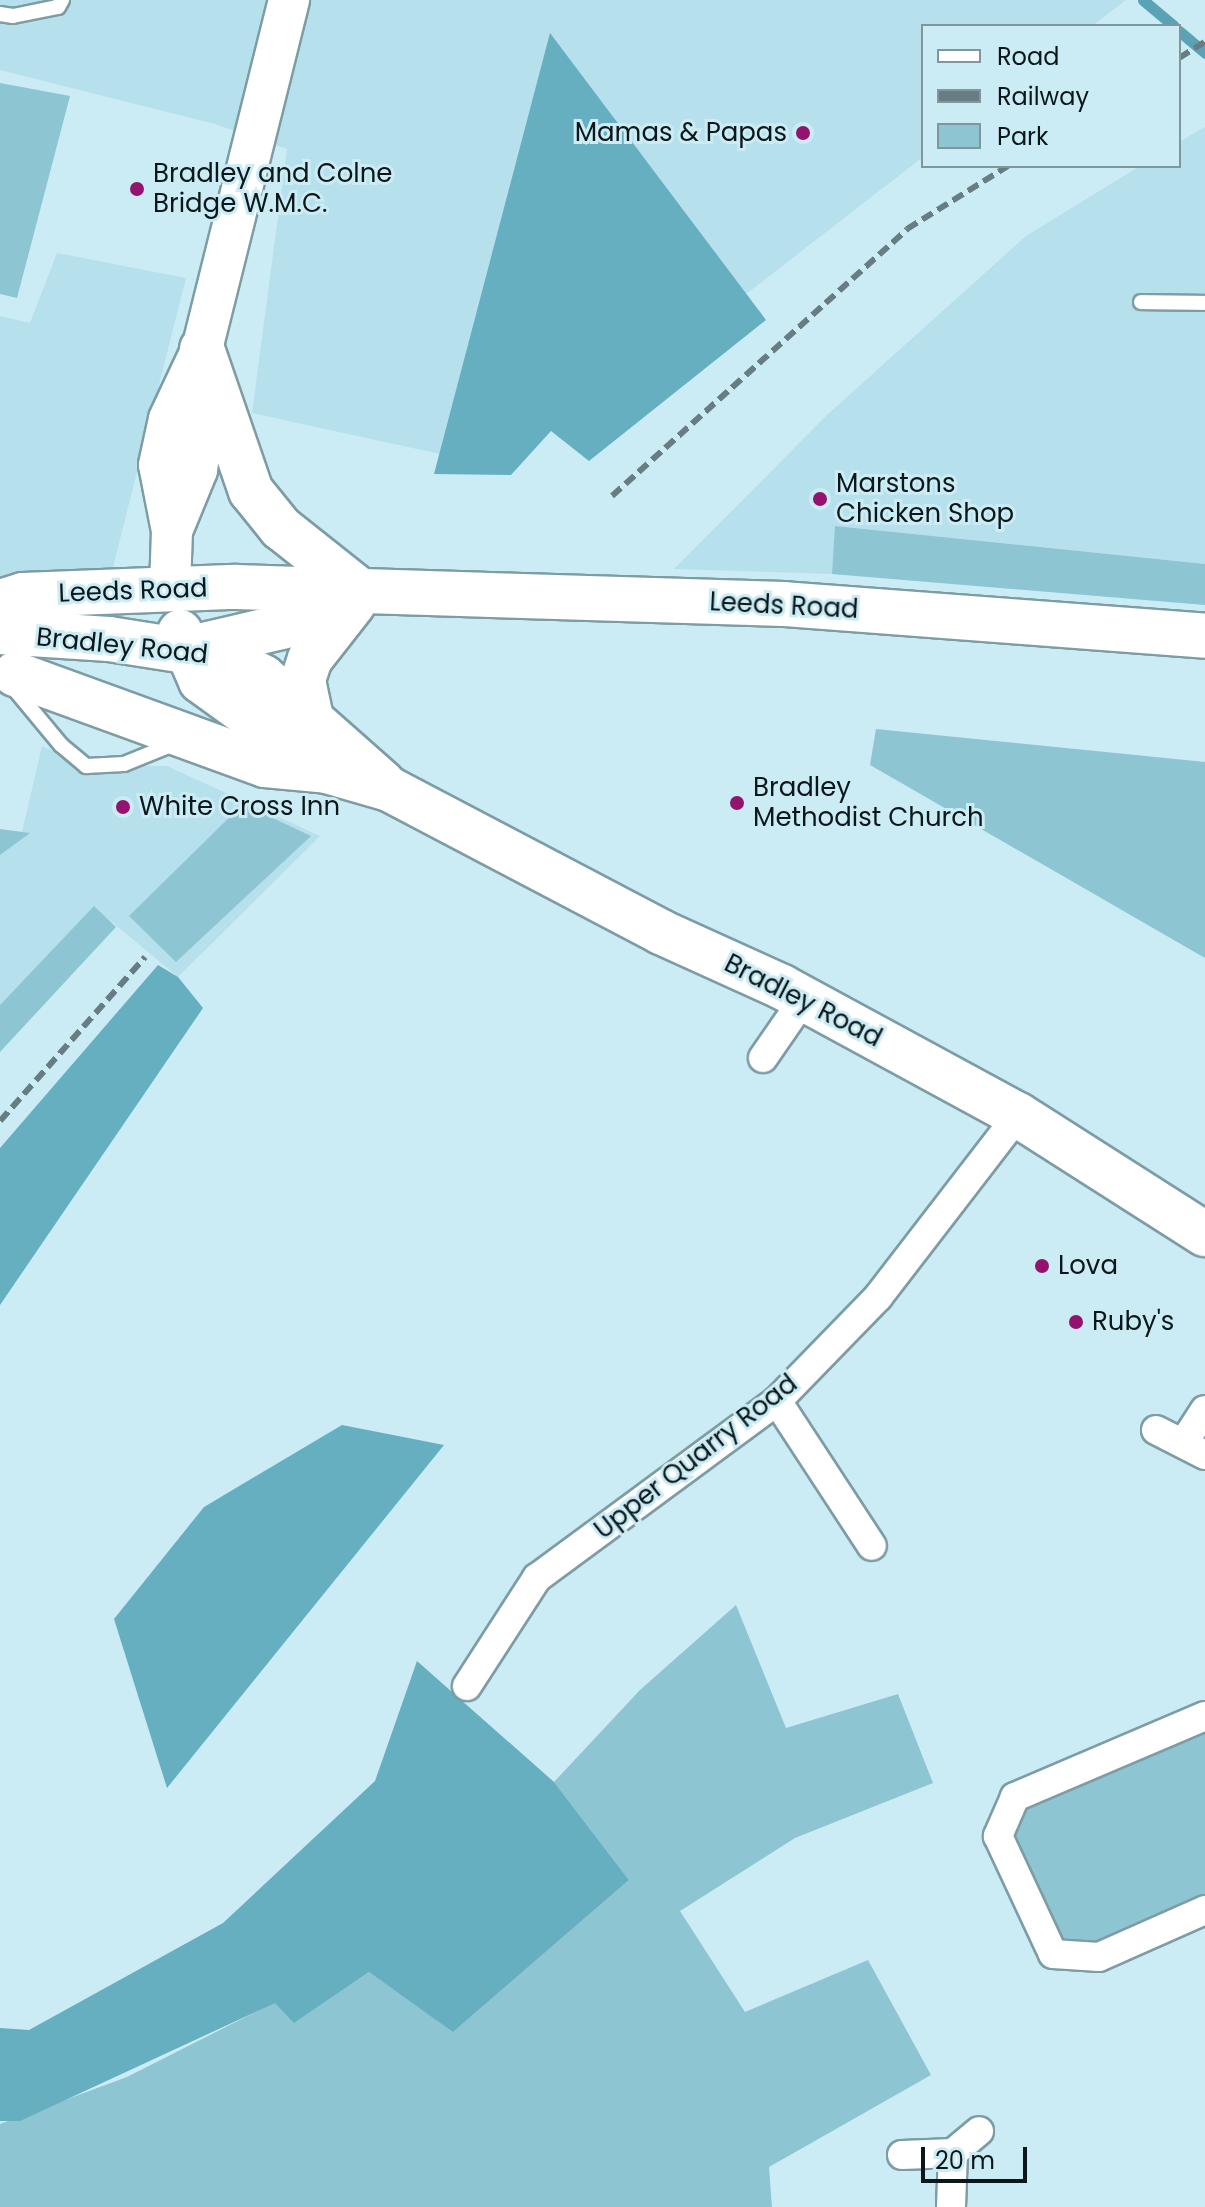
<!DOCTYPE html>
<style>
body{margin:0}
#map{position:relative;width:1205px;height:2207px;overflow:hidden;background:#cbecf5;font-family:Poppins,sans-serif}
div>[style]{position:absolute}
.built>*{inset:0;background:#b6e0eb}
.green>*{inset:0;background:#8dc5d3}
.forest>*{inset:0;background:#65afc1}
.stream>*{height:11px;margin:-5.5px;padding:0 5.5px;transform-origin:5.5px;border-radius:5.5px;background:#59a3b5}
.roads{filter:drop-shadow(2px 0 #7d9ca4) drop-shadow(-2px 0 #7d9ca4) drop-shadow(0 2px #7d9ca4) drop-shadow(0 -2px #7d9ca4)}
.service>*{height:14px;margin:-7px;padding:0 7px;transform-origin:7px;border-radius:7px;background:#fff}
.minor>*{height:28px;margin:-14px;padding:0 14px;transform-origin:14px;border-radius:14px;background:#fff}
.secondary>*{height:40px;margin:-20px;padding:0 20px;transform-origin:20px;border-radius:20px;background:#fff}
.primary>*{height:44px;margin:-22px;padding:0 22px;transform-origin:22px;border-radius:22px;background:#fff}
.rail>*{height:6px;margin-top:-3px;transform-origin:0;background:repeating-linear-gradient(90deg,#677d83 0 12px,transparent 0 18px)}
.dots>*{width:22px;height:22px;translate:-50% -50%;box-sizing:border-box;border:4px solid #cbecf5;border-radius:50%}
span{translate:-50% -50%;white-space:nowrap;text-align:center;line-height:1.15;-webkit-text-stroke:6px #cbecf5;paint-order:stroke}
.poi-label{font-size:26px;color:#0b171a}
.right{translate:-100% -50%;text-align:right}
.left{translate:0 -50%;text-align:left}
.street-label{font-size:26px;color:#0b171a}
.legend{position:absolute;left:921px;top:24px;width:260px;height:144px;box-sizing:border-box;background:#cbecf5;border:2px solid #7e979d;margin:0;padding:10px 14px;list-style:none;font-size:24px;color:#0b171a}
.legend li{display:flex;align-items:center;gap:16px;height:40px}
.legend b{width:40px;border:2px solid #7e979d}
.scale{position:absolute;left:921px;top:2147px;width:106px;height:36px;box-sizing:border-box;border:4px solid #0b171a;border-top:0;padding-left:10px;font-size:24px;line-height:28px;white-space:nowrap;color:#0b171a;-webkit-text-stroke:6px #cbecf5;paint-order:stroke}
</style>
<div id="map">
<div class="built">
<div style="clip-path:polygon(0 0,1126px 0,1092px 26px,923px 26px,923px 157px,750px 291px,486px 464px,252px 413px,287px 149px,215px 124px,0 70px)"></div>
<div style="clip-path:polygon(1205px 127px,1205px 564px,836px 526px,832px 574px,674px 569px,827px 415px,1026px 236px,1140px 166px,1179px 166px,1179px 142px)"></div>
<div style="clip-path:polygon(57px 253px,186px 278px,112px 571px,0 579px,0 316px,30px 323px)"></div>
<div style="clip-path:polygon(42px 746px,86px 766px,167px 766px,320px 836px,178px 977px,94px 907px,0 1005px,0 849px,22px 832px)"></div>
</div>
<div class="green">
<div style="clip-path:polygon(0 83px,70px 96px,17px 298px,0 294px)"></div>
<div style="clip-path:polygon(835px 526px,1205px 564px,1205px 605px,832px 574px)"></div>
<div style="clip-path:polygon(876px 729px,1205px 762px,1205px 958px,870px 765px)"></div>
<div style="clip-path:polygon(243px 804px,311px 836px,176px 962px,129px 916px)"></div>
<div style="clip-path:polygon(0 829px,30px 833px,0 855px)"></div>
<div style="clip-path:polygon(94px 906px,116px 927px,0 1052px,0 1005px)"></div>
<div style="clip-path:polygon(736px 1605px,786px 1728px,898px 1694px,933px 1783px,795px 1838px,680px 1911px,745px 2012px,868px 1960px,931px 2075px,769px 2167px,772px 2207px,0 2207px,0 2124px,127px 2077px,275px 2002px,295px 2022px,369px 1972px,454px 2031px,629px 1880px,554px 1782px,640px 1690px)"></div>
<div style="clip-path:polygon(1205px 1716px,1205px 1910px,1099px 1957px,1053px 1954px,998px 1836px,1015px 1797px)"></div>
</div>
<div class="forest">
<div style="clip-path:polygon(550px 33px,766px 320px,589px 461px,551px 431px,511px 475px,434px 474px)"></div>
<div style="clip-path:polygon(158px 965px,178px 977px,203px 1008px,0 1305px,0 1148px)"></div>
<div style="clip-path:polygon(342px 1425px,444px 1445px,167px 1788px,114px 1619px,204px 1507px)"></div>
<div style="clip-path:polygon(417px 1661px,554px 1782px,629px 1880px,453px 2032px,369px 1972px,294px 2023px,275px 2003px,20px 2121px,0 2121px,0 2028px,29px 2030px,223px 1923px,375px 1781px)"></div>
</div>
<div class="stream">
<div style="left:1143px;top:0;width:40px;rotate:40deg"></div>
<div style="left:1179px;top:31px;width:34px;rotate:40deg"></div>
</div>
<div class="roads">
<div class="service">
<div style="left:0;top:14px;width:13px;rotate:9deg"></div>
<div style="left:13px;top:16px;width:46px;rotate:-11.3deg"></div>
<div style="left:58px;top:7px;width:8px;rotate:-60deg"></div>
<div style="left:1141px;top:302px;width:64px;rotate:0.9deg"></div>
<div style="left:12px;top:686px;width:77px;rotate:50.3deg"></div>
<div style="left:61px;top:745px;width:33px;rotate:40deg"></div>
<div style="left:86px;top:766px;width:38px;rotate:-3deg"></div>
<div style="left:124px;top:764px;width:56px;rotate:-22deg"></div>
</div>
<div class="minor">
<div style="left:763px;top:1058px;width:70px;rotate:-55.4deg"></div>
<div style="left:777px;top:1401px;width:173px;rotate:56.8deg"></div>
<div style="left:1156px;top:1430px;width:55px;rotate:27deg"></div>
<div style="left:1184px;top:1442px;width:38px;rotate:-57deg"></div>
<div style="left:467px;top:1686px;width:129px;rotate:-57.1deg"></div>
<div style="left:537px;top:1578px;width:298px;rotate:-36.4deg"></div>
<div style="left:777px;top:1401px;width:145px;rotate:-45.8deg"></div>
<div style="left:878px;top:1297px;width:230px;rotate:-52.4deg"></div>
<div style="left:1205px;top:1716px;width:207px;rotate:156.9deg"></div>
<div style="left:1015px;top:1797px;width:43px;rotate:113.6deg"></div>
<div style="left:998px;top:1836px;width:130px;rotate:65deg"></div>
<div style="left:1053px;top:1954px;width:46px;rotate:3.7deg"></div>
<div style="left:1099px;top:1957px;width:116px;rotate:-23.9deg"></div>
<div style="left:902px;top:2155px;width:51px;rotate:-2.2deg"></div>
<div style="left:953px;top:2153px;width:34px;rotate:-40deg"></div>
<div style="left:951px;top:2207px;width:54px;rotate:-87.9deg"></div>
</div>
<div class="secondary">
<div style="left:172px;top:531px;width:66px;rotate:-67.7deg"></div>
<div style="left:197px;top:470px;width:44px;rotate:-82.2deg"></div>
<div style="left:203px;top:426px;width:61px;rotate:-90.9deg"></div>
<div style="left:170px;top:588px;width:57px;rotate:-88deg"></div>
<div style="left:172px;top:531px;width:67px;rotate:-101.1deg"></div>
<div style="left:159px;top:465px;width:47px;rotate:-77.7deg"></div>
<div style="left:169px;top:419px;width:77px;rotate:-64.8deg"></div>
<div style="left:202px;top:349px;width:360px;rotate:-76deg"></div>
</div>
<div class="primary">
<div style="left:202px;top:349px;width:150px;rotate:71deg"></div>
<div style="left:251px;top:491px;width:48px;rotate:51deg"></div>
<div style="left:281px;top:528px;width:105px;rotate:38.4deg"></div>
<div style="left:0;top:602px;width:24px;rotate:-17deg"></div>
<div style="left:23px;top:595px;width:213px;rotate:-2.2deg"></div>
<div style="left:236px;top:587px;width:548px;rotate:1.78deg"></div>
<div style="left:784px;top:604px;width:422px;rotate:4.3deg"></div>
<div style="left:0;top:632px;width:109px;rotate:3.7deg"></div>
<div style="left:109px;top:639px;width:116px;rotate:8.9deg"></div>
<div style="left:224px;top:657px;width:44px;rotate:27.1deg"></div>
<div style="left:263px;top:677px;width:160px;rotate:41.5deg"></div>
<div style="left:180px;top:632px;width:53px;rotate:66.8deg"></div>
<div style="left:201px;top:681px;width:148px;rotate:35.9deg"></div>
<div style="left:191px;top:648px;width:106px;rotate:-13.1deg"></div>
<div style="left:294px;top:624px;width:69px;rotate:-24deg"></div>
<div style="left:15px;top:674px;width:266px;rotate:20deg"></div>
<div style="left:265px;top:765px;width:62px;rotate:5.5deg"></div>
<div style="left:327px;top:771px;width:65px;rotate:16.2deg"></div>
<div style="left:389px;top:789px;width:307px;rotate:27.7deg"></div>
<div style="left:661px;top:932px;width:133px;rotate:24.4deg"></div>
<div style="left:782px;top:987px;width:268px;rotate:28.5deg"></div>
<div style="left:1018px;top:1115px;width:222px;rotate:32.5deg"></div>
<div style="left:311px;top:718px;width:39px;rotate:-102deg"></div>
<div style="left:303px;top:680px;width:22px;rotate:-72deg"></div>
<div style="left:310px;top:659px;width:70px;rotate:-52deg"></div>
</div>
</div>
<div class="rail">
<div style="left:1179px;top:58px;width:31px;rotate:-32deg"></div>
<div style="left:612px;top:496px;width:398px;rotate:-42.1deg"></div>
<div style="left:907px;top:229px;width:119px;rotate:-32deg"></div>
<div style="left:0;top:1121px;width:219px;rotate:-48.5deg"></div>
</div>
<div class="dots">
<div style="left:803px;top:133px;background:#93146e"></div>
<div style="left:137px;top:189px;background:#93146e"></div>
<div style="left:820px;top:499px;background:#93146e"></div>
<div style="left:737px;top:803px;background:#93146e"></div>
<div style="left:123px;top:807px;background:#93146e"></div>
<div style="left:1042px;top:1266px;background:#93146e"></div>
<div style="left:1076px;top:1322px;background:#93146e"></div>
</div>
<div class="poi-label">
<span class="right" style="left:787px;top:133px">Mamas &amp; Papas</span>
<span class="left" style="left:153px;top:189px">Bradley and Colne<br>Bridge W.M.C.</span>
<span class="left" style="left:836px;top:499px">Marstons<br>Chicken Shop</span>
<span class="left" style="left:753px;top:803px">Bradley<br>Methodist Church</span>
<span class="left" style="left:139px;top:807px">White Cross Inn</span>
<span class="left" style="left:1058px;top:1266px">Lova</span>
<span class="left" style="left:1092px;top:1322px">Ruby's</span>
</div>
<div class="street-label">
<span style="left:133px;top:591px;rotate:-2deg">Leeds Road</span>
<span style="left:784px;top:606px;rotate:3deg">Leeds Road</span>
<span style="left:122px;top:646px;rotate:6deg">Bradley Road</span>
<span style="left:803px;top:1001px;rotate:27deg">Bradley Road</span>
<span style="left:696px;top:1457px;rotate:-38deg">Upper Quarry Road</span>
</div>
<ul class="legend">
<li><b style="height:10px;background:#fff"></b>Road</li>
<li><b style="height:10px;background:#677d83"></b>Railway</li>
<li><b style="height:22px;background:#8dc5d3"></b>Park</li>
</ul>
<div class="scale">20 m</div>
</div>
